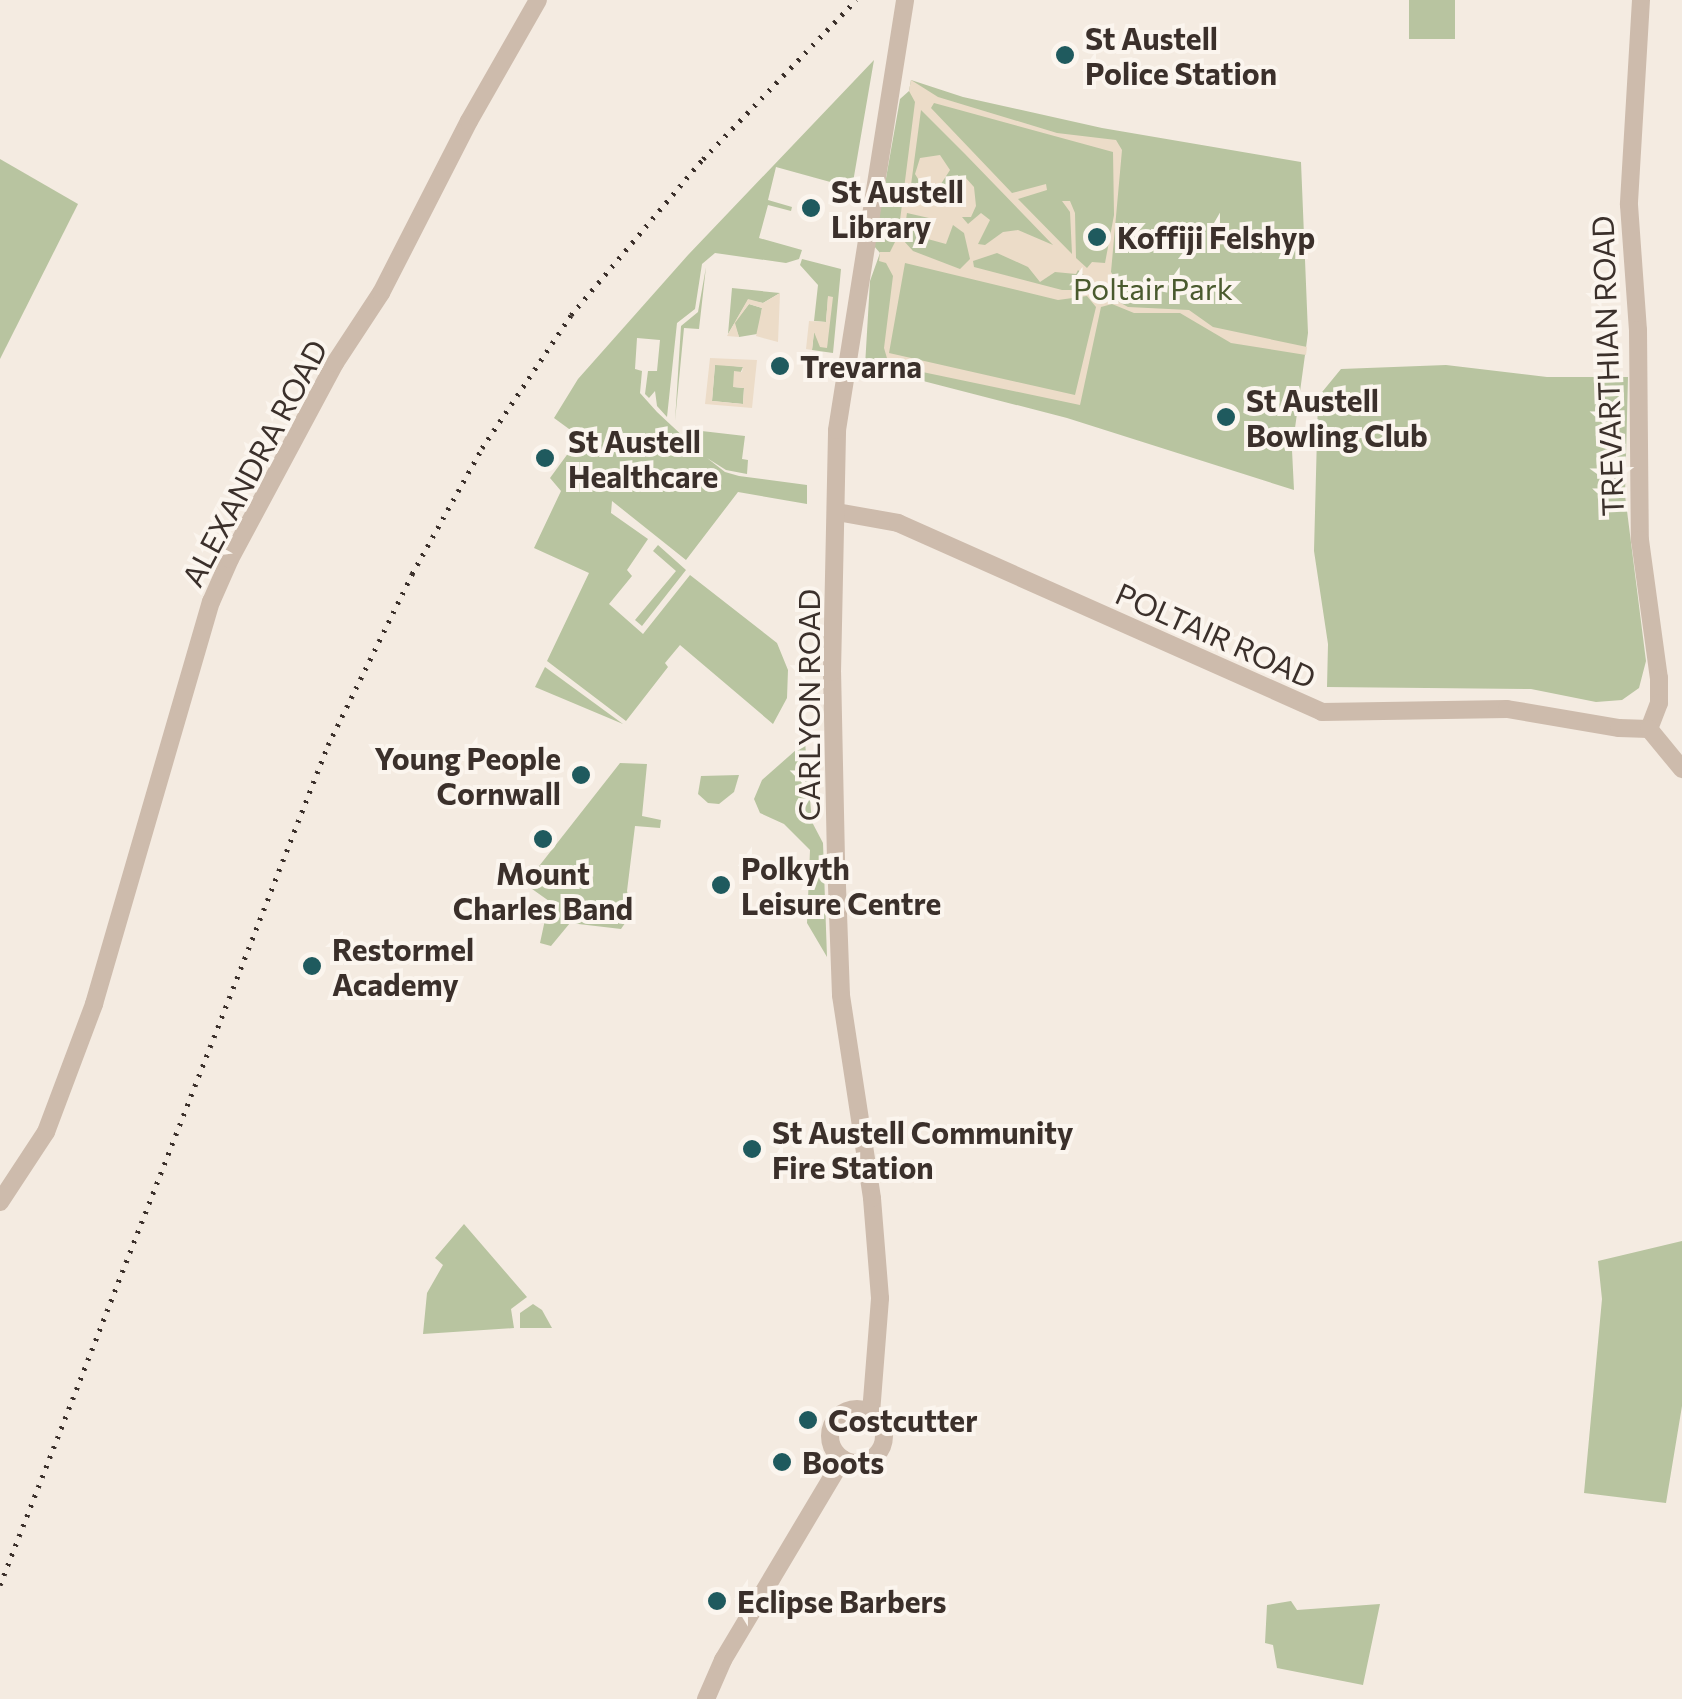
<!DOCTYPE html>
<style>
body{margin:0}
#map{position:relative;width:1682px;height:1699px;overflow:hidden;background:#f4ebe1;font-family:Commissioner,sans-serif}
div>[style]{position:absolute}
.green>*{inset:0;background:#b8c4a0;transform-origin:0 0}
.plaza>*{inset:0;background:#ecdcc8}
.tertiary>*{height:18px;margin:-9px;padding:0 9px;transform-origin:9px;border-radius:9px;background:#cdbbac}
.tertiary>.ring{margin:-9px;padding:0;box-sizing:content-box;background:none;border:18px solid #cdbbac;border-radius:50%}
.rail>*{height:5px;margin-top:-2.5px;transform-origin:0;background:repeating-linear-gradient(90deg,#3b302b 0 2.5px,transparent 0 10.5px)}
.dots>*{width:28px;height:28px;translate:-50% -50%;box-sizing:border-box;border:5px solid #fbf5ee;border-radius:50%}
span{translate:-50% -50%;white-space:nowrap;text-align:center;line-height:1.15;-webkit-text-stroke:8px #fbf5ee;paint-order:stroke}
.poi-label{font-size:30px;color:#3b302b;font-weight:700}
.left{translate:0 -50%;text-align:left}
.right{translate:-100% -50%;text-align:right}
.park-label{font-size:30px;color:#4a5a2e}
.street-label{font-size:30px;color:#3b302b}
</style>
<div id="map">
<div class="green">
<div style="left:1409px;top:0;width:46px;height:39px"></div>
<div style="clip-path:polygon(874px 60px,852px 188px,776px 167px,768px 200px,792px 207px,791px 211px,768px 205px,759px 238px,802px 250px,799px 259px,786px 263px,715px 253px,702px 264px,695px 309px,677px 323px,667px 417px,657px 406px,655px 391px,649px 398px,645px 394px,648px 371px,657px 371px,660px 340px,637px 338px,635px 369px,642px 371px,640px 393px,657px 412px,702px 454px,692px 440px,693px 430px,745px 436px,742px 459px,748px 460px,747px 474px,726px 470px,707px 458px,725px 472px,739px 476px,807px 485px,807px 504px,738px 492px,686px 560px,612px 501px,611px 513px,648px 539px,627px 570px,632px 576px,609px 604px,643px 634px,690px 575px,777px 643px,788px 670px,787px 698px,773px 724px,680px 645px,665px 663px,668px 667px,626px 721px,547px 661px,589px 573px,534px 548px,561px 491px,550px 478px,580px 437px,554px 418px,578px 379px,688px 255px)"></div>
<div style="clip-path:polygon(911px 80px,963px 97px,1102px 128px,1301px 162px,1308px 333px,1292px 450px,1294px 490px,1067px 418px,865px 366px,870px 281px,880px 253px,874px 246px,900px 99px,909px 91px)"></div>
<div style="clip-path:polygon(0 159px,78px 204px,0 359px)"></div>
<div style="clip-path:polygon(802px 259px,841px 269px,833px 353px,812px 350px,814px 332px,827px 347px,828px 297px,826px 322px,814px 321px,818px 285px,800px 265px)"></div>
<div style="clip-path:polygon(706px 267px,699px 329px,684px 328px,675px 421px,681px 326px,698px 312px)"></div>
<div style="clip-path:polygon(732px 288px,780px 293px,763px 303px,748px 300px,728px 334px)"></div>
<div style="clip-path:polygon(749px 304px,762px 308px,760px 324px,757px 334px,739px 337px,734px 323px)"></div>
<div style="clip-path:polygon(715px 364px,743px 367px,734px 387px,744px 388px,743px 404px,712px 401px)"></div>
<div style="clip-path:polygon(1446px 365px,1547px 377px,1628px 377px,1625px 495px,1646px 661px,1639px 688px,1622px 700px,1596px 702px,1531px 689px,1327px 687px,1328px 644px,1314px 551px,1318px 397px,1341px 369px)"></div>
<div style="clip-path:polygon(658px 545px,686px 570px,642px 626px,635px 620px,676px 571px,653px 551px)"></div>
<div style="clip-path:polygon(545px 667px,623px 724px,535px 687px)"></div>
<div style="clip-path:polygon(805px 742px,812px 822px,823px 843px,827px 957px,807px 923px,810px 850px,784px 824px,760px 813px,754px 799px,762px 780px)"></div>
<div style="clip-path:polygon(620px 763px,647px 764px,642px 816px,661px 820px,660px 828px,635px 826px,627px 891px,632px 913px,621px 929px,570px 923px,551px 946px,540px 943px,549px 901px,525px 884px)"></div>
<div style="clip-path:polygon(739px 775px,734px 792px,719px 804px,708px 803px,698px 794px,701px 776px)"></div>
<div style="clip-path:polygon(464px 1224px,527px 1297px,511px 1309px,514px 1328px,423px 1334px,427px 1293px,443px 1265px,435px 1258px)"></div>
<div style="clip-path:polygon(1682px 1241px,1682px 1406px,1666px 1503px,1584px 1493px,1602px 1299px,1598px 1261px)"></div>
<div style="clip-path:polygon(533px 1304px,542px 1310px,552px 1328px,520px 1328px,520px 1313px)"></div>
<div style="clip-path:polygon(1291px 1601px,1297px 1610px,1380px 1604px,1363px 1685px,1277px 1668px,1273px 1645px,1265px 1643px,1267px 1605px)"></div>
</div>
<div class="plaza">
<div style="clip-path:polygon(evenodd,911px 80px,938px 97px,1057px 133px,1116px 140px,1122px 150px,1111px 272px,1118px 283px,1117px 301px,1128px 307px,1189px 310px,1213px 327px,1307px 347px,1306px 355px,1231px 343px,1180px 313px,1134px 313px,1112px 304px,1101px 307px,1080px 405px,889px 365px,884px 348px,893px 276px,886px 263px,879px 261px,880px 252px,890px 252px,898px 236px,915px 102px,909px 91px,911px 80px,934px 103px,1113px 152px,1114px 215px,1105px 263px,1092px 262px,1087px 268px,1076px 258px,1075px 213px,1070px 201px,1062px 201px,1070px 212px,1072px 254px,1018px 199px,1047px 190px,1046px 184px,1012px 193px,931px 108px,934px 103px,911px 80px,921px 110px,965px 154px,1053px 245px,1018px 230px,1003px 232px,985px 245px,978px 244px,990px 220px,981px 213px,968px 224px,962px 217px,971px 217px,976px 206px,974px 187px,965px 177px,955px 180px,944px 195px,939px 187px,950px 170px,940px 155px,920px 158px,915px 174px,923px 187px,911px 185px,921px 110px,911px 80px,907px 213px,929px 218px,924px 238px,946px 244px,953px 225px,964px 233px,970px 259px,960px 269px,913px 251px,903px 240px,907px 213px,911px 80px,997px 253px,1028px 267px,1040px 282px,1055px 272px,1076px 274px,1078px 270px,1087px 278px,1084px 290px,1062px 290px,974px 267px,973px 261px,997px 253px,911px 80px,905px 263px,1058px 300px,1087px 296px,1096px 307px,1075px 395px,889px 353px,905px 263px)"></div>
<div style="clip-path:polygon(780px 293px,778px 342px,756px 336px,762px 308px,749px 304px,735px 323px,739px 337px,727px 336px,748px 299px,763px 303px)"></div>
<div style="clip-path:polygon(828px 296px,833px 297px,827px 348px,820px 347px,814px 332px,812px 350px,806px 349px,809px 321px,826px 322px)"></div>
<div style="clip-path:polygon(evenodd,710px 358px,757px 360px,752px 408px,705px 404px,710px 358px,715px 365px,743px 367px,742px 372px,734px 371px,733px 387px,744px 388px,743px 404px,712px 401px,715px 365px)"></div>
</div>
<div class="tertiary">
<div style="left:1641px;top:0;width:205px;rotate:93.4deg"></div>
<div style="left:1629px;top:205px;width:125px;rotate:85.9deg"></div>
<div style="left:1638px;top:330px;width:210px;rotate:89.5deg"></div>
<div style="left:1640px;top:540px;width:139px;rotate:82.2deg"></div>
<div style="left:1659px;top:678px;width:25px;rotate:90deg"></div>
<div style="left:1659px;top:703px;width:28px;rotate:111deg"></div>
<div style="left:837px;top:512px;width:62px;rotate:10.2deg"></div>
<div style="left:898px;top:523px;width:464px;rotate:24deg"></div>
<div style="left:1322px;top:712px;width:185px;rotate:-0.9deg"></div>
<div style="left:1507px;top:709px;width:114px;rotate:9.6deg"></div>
<div style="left:1619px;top:728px;width:30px;rotate:2deg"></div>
<div style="left:1649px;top:729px;width:52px;rotate:50.5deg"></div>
<div style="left:0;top:1202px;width:84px;rotate:-56.7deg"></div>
<div style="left:46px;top:1132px;width:137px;rotate:-69.4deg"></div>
<div style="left:94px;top:1004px;width:419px;rotate:-73.8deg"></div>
<div style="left:211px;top:602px;width:47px;rotate:-66.2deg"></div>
<div style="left:230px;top:559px;width:222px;rotate:-61.8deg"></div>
<div style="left:335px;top:363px;width:84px;rotate:-56.7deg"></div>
<div style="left:381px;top:293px;width:193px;rotate:-62.9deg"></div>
<div style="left:469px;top:121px;width:139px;rotate:-60.3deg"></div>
<div class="ring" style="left:830px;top:1409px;width:36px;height:36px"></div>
<div style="left:871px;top:1413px;width:115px;rotate:-85.5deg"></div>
<div style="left:880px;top:1298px;width:100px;rotate:-94.6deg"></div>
<div style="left:872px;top:1198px;width:205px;rotate:-98.7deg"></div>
<div style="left:841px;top:995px;width:135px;rotate:-92.1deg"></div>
<div style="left:836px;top:860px;width:188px;rotate:-91.2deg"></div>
<div style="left:832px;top:672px;width:242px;rotate:-88.8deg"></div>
<div style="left:837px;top:430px;width:435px;rotate:-81deg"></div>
<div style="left:706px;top:1699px;width:43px;rotate:-66.4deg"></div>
<div style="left:723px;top:1660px;width:234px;rotate:-59.2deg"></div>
</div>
<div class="rail">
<div style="left:0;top:1585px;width:902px;rotate:-68.67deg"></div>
<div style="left:328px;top:745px;width:191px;rotate:-63.8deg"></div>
<div style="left:412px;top:574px;width:144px;rotate:-60.9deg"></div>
<div style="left:482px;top:448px;width:160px;rotate:-56.2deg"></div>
<div style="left:571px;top:315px;width:204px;rotate:-49.8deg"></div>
<div style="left:703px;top:159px;width:221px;rotate:-46.1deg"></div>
</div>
<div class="dots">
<div style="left:1065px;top:55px;background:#1f5a5e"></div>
<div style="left:811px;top:208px;background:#1f5a5e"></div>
<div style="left:1097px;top:237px;background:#1f5a5e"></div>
<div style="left:780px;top:366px;background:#1f5a5e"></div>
<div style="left:1226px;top:417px;background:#1f5a5e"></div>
<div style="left:545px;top:458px;background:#1f5a5e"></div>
<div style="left:581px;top:775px;background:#1f5a5e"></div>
<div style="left:543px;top:839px;background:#1f5a5e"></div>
<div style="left:721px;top:885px;background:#1f5a5e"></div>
<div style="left:312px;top:966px;background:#1f5a5e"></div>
<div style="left:752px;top:1149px;background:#1f5a5e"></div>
<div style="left:808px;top:1420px;background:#1f5a5e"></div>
<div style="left:782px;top:1462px;background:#1f5a5e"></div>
<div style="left:717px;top:1601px;background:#1f5a5e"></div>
</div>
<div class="poi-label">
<span class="left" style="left:1085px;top:55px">St Austell<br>Police Station</span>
<span class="left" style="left:831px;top:208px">St Austell<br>Library</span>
<span class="left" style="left:1117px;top:237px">Koffiji Felshyp</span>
<span class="left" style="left:800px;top:366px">Trevarna</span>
<span class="left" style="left:1246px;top:417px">St Austell<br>Bowling Club</span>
<span class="left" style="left:568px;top:458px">St Austell<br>Healthcare</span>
<span class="right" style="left:561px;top:775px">Young People<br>Cornwall</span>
<span class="left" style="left:741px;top:885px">Polkyth<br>Leisure Centre</span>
<span style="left:543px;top:890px">Mount<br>Charles Band</span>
<span class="left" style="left:332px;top:966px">Restormel<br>Academy</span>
<span class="left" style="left:772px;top:1149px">St Austell Community<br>Fire Station</span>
<span class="left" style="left:828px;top:1420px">Costcutter</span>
<span class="left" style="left:802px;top:1462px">Boots</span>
<span class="left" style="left:737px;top:1601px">Eclipse Barbers</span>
</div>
<div class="park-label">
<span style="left:1153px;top:288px">Poltair Park</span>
</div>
<div class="street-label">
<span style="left:1607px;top:366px;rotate:-92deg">TREVARTHIAN ROAD</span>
<span style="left:254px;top:463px;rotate:-62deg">ALEXANDRA ROAD</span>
<span style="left:1216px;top:635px;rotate:24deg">POLTAIR ROAD</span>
<span style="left:808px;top:705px;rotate:-90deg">CARLYON ROAD</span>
</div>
</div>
